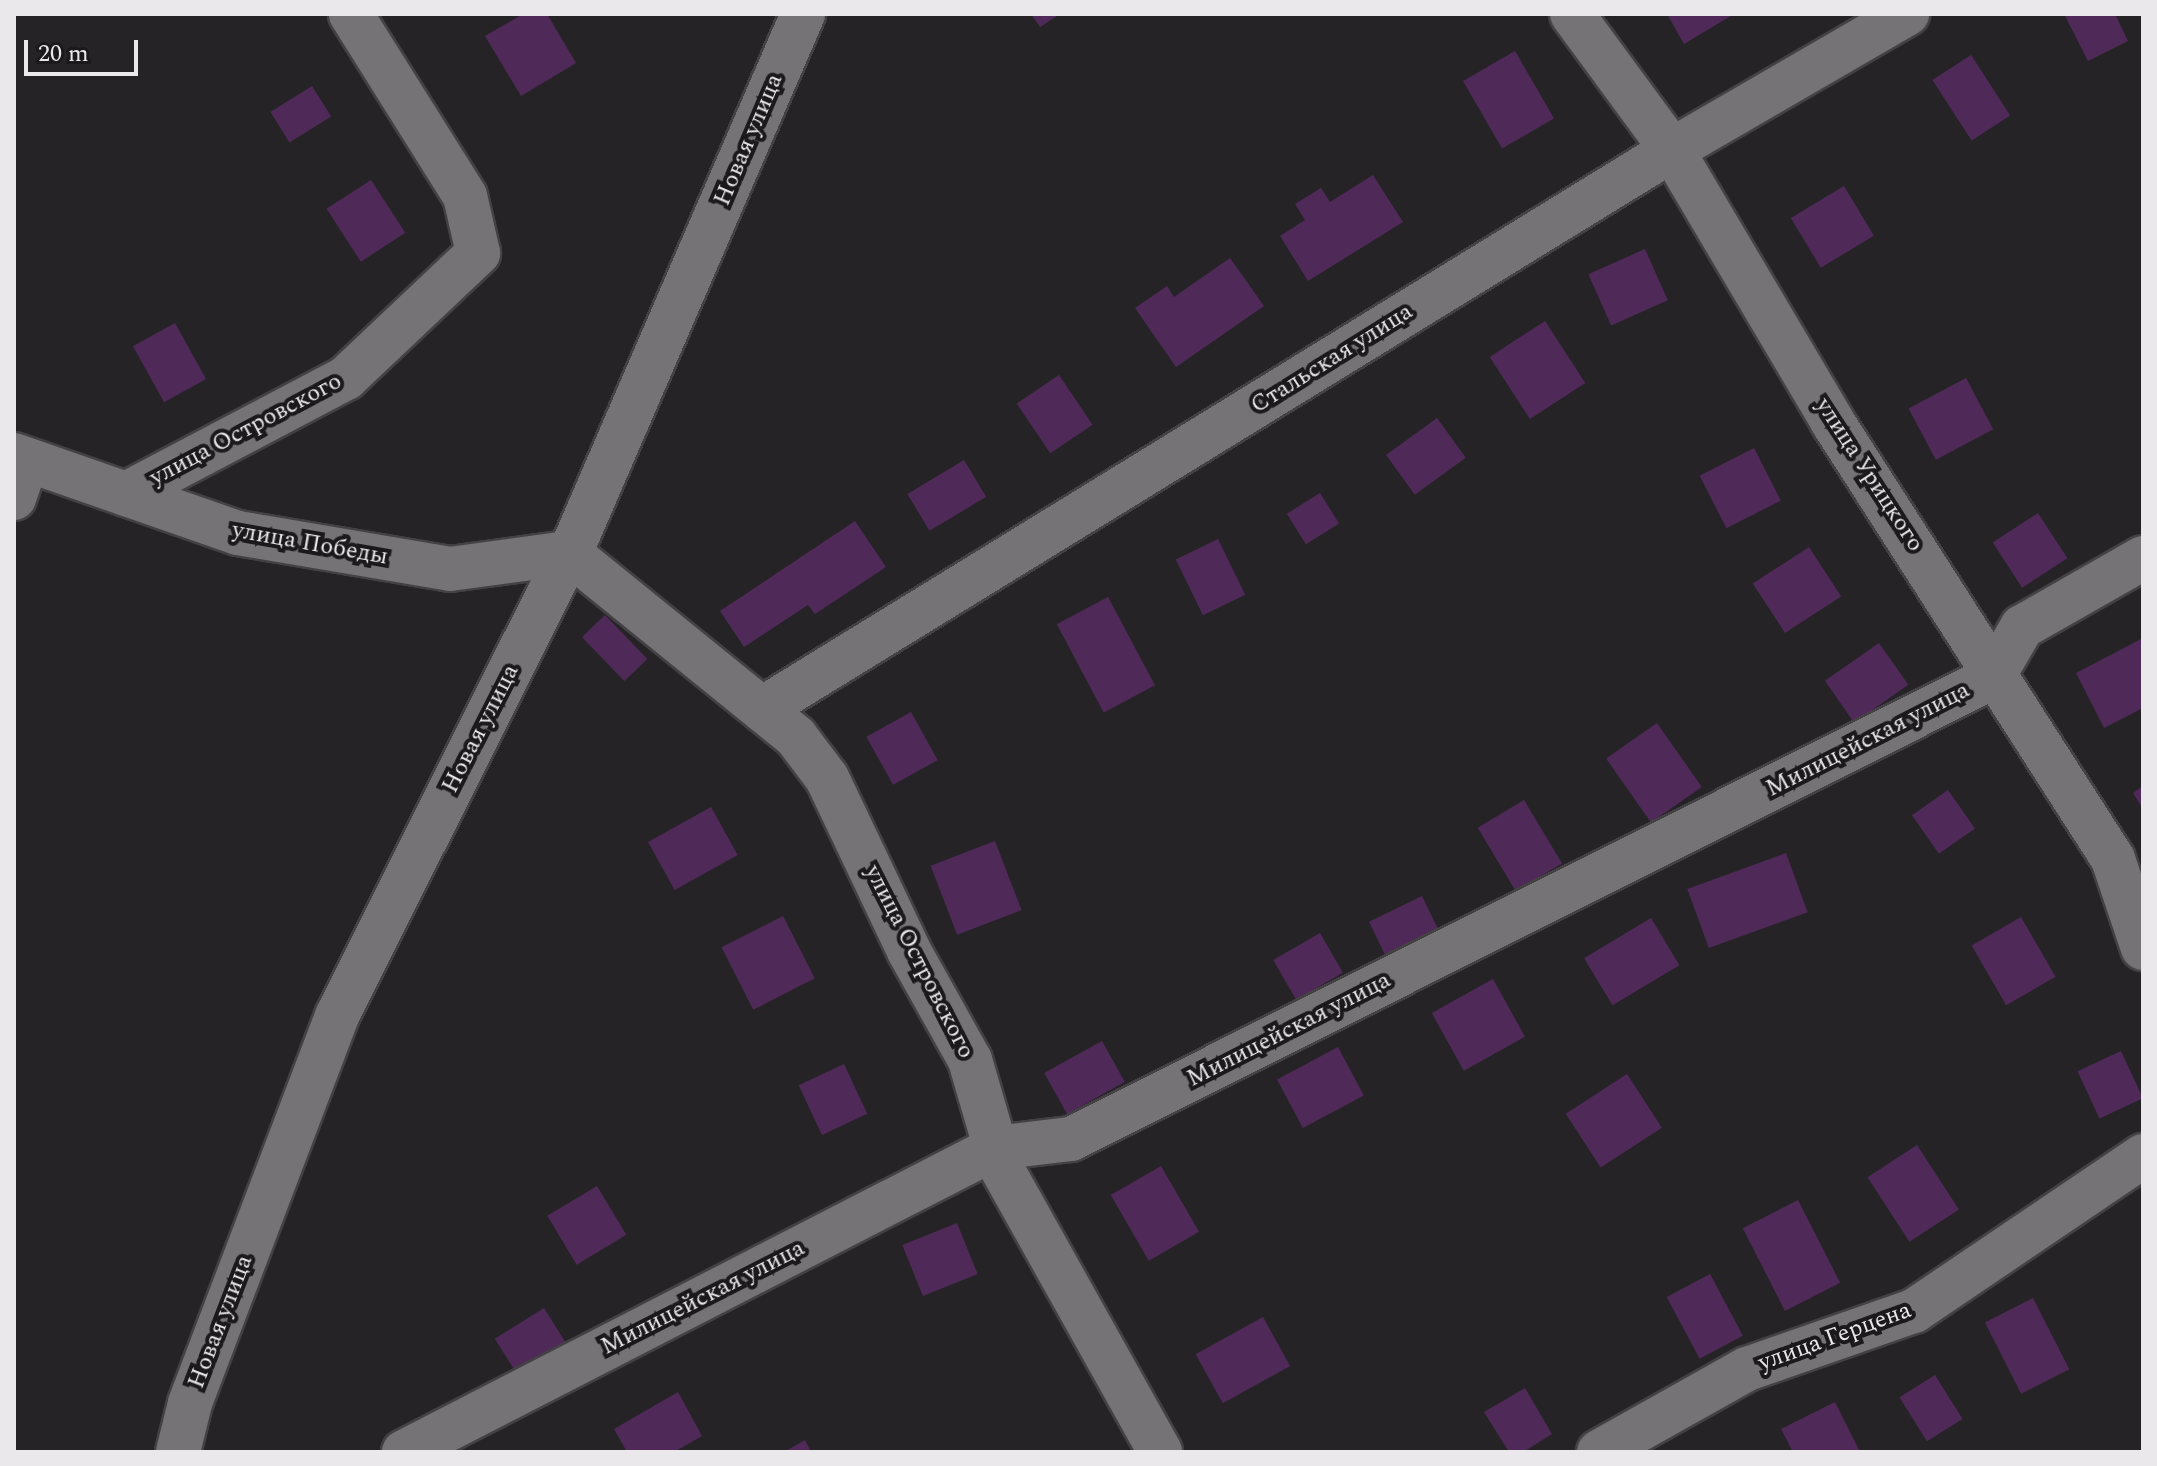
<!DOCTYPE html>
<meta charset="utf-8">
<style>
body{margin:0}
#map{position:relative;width:2157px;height:1466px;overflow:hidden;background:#262327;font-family:Spectral,serif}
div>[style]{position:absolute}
.building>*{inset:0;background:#4f2a59;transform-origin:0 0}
.roads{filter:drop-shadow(2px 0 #444145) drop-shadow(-2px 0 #444145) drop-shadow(0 2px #444145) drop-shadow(0 -2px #444145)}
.street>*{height:44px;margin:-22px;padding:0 22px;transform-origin:22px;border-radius:22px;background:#767377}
span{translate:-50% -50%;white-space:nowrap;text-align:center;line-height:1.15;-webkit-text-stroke:8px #1c191d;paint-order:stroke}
.street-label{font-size:24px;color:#eae8eb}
.frame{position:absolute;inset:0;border:16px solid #eae8eb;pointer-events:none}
.scale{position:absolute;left:24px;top:40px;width:114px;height:36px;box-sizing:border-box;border:4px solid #eae8eb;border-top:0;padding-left:10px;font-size:24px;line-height:28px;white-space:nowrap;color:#eae8eb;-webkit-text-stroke:6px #1c191d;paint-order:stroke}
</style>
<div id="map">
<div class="building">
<div style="clip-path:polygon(523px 14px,547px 14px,576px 63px,521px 96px,485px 36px)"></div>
<div style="clip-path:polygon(1031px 14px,1060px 14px,1040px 27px)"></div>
<div style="clip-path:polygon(1667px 14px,1734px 14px,1684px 44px)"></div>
<div style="clip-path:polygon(2064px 14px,2115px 14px,2128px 41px,2088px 61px)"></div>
<div style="left:1515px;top:51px;width:78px;height:60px;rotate:60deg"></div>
<div style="left:1971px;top:55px;width:72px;height:46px;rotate:57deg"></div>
<div style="left:312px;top:86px;width:36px;height:49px;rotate:58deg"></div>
<div style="clip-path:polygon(1373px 175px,1403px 222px,1308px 281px,1280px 236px,1305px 220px,1295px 204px,1321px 188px,1330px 202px)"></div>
<div style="left:371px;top:180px;width:63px;height:53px;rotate:57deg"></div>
<div style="left:1844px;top:186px;width:58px;height:62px;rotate:59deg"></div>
<div style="left:1645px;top:249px;width:56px;height:62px;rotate:66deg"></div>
<div style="clip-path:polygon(1230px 258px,1264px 306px,1176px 367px,1135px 308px,1167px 286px,1174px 297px)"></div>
<div style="left:1545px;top:321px;width:74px;height:66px;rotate:57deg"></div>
<div style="left:175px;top:323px;width:64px;height:48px;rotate:61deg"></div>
<div style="left:1059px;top:375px;width:60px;height:51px;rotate:56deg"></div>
<div style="left:1966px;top:378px;width:58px;height:65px;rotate:62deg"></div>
<div style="left:1437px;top:418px;width:49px;height:63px;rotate:54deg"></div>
<div style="left:1754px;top:448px;width:59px;height:61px;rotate:63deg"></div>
<div style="left:964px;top:460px;width:43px;height:66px;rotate:59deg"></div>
<div style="left:1320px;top:493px;width:36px;height:39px;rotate:58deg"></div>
<div style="left:2038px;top:513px;width:54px;height:54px;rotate:57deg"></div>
<div style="clip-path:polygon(855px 521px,886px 567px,815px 614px,808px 605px,744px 647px,720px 611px)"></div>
<div style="left:1218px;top:539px;width:62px;height:47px;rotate:64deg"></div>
<div style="left:1809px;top:547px;width:59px;height:67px;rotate:57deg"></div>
<div style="left:1108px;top:597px;width:100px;height:58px;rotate:62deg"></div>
<div style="left:605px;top:615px;width:61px;height:32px;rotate:46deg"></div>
<div style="clip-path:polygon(2143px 638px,2143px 708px,2104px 728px,2076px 673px)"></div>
<div style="left:1879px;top:643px;width:51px;height:66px;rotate:55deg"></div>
<div style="left:911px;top:712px;width:55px;height:51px;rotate:61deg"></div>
<div style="left:1657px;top:723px;width:78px;height:62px;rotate:55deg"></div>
<div style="clip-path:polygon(2143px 786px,2143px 809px,2133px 793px)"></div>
<div style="left:1948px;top:790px;width:47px;height:44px;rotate:55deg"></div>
<div style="left:1524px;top:800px;width:74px;height:54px;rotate:59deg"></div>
<div style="left:711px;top:807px;width:55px;height:72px;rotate:61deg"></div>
<div style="left:995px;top:841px;width:74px;height:69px;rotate:69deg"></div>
<div style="left:1786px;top:853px;width:63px;height:105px;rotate:70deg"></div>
<div style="left:1422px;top:896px;width:49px;height:59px;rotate:64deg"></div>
<div style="left:783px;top:916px;width:70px;height:69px;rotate:63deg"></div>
<div style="left:2021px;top:917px;width:69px;height:57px;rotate:60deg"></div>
<div style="left:1651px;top:918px;width:55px;height:78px;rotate:59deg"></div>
<div style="left:1320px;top:933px;width:46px;height:54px;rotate:60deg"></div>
<div style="left:1493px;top:979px;width:66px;height:70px;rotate:61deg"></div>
<div style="left:1102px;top:1041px;width:47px;height:66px;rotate:61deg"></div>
<div style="left:1338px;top:1047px;width:55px;height:69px;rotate:62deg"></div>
<div style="left:2121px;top:1051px;width:52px;height:48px;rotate:65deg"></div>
<div style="left:844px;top:1064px;width:55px;height:50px;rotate:65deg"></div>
<div style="left:1627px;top:1074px;width:64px;height:73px;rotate:57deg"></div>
<div style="left:1917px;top:1145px;width:77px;height:59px;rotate:57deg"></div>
<div style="left:1161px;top:1166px;width:76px;height:58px;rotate:60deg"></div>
<div style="left:597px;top:1186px;width:57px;height:58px;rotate:59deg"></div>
<div style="left:1798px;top:1200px;width:93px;height:62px;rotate:63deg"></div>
<div style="left:957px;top:1223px;width:55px;height:59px;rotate:68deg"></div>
<div style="left:1710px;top:1274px;width:70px;height:49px;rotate:62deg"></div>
<div style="left:2033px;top:1298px;width:80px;height:54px;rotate:63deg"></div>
<div style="left:544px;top:1308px;width:45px;height:58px;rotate:58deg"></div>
<div style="left:1263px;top:1317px;width:56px;height:77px;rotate:61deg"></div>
<div style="left:1935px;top:1375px;width:52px;height:42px;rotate:58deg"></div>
<div style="clip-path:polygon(1525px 1388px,1552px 1434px,1523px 1452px,1509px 1452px,1484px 1412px)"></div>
<div style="clip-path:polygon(678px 1392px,702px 1436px,674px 1452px,627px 1452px,614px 1429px)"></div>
<div style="clip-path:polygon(1835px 1402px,1860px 1452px,1793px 1452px,1781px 1429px)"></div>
<div style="clip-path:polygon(805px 1440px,811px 1452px,784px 1452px)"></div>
</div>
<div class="roads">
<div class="street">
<div style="left:1572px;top:14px;width:169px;rotate:53.7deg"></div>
<div style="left:1672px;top:150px;width:315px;rotate:59.4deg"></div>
<div style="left:1832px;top:421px;width:520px;rotate:57.32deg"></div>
<div style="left:2113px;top:859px;width:94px;rotate:71.4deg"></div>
<div style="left:14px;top:455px;width:237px;rotate:19.2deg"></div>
<div style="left:238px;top:533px;width:215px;rotate:9.6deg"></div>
<div style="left:450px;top:569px;width:120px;rotate:-7.7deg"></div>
<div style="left:569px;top:553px;width:292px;rotate:39deg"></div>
<div style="left:796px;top:737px;width:51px;rotate:52.9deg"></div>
<div style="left:827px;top:778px;width:191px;rotate:64.6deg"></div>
<div style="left:909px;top:951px;width:125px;rotate:60.8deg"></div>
<div style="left:970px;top:1060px;width:111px;rotate:73.8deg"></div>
<div style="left:1001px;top:1167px;width:326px;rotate:60.8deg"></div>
<div style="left:126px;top:494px;width:249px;rotate:-27.8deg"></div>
<div style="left:346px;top:378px;width:182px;rotate:-43.4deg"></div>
<div style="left:478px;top:253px;width:58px;rotate:-102.8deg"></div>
<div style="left:465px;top:196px;width:215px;rotate:-122.1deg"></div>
<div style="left:14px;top:498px;width:40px;rotate:-71.1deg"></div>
<div style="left:762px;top:709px;width:1068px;rotate:-31.56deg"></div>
<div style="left:1672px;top:150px;width:272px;rotate:-30.1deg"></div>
<div style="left:178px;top:1452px;width:50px;rotate:-76.2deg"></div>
<div style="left:190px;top:1403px;width:416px;rotate:-69.2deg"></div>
<div style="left:338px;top:1014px;width:536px;rotate:-63.39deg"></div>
<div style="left:578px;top:535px;width:568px;rotate:-66.64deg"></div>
<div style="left:404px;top:1452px;width:665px;rotate:-27.22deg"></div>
<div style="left:995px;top:1148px;width:77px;rotate:-6.8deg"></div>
<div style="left:1071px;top:1139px;width:1031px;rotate:-26.61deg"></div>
<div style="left:1993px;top:677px;width:58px;rotate:-59.9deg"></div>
<div style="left:2022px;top:627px;width:139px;rotate:-29.7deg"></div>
<div style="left:1599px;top:1452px;width:170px;rotate:-29.3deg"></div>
<div style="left:1747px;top:1369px;width:177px;rotate:-19.2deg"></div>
<div style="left:1914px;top:1311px;width:277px;rotate:-34.1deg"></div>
</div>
</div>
<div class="street-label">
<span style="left:749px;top:140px;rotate:-67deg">Новая улица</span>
<span style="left:1332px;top:359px;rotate:-32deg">Стальская улица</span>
<span style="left:246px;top:430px;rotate:-28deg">улица Островского</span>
<span style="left:1869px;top:475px;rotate:57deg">улица Урицкого</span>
<span style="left:310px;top:544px;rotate:10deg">улица Победы</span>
<span style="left:481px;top:729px;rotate:-63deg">Новая улица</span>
<span style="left:1868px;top:740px;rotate:-27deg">Милицейская улица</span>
<span style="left:919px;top:962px;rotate:63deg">улица Островского</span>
<span style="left:1289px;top:1030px;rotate:-27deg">Милицейская улица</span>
<span style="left:703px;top:1298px;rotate:-27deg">Милицейская улица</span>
<span style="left:221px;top:1322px;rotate:-69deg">Новая улица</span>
<span style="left:1835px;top:1337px;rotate:-20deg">улица Герцена</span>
</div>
<div class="frame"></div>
<div class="scale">20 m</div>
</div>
